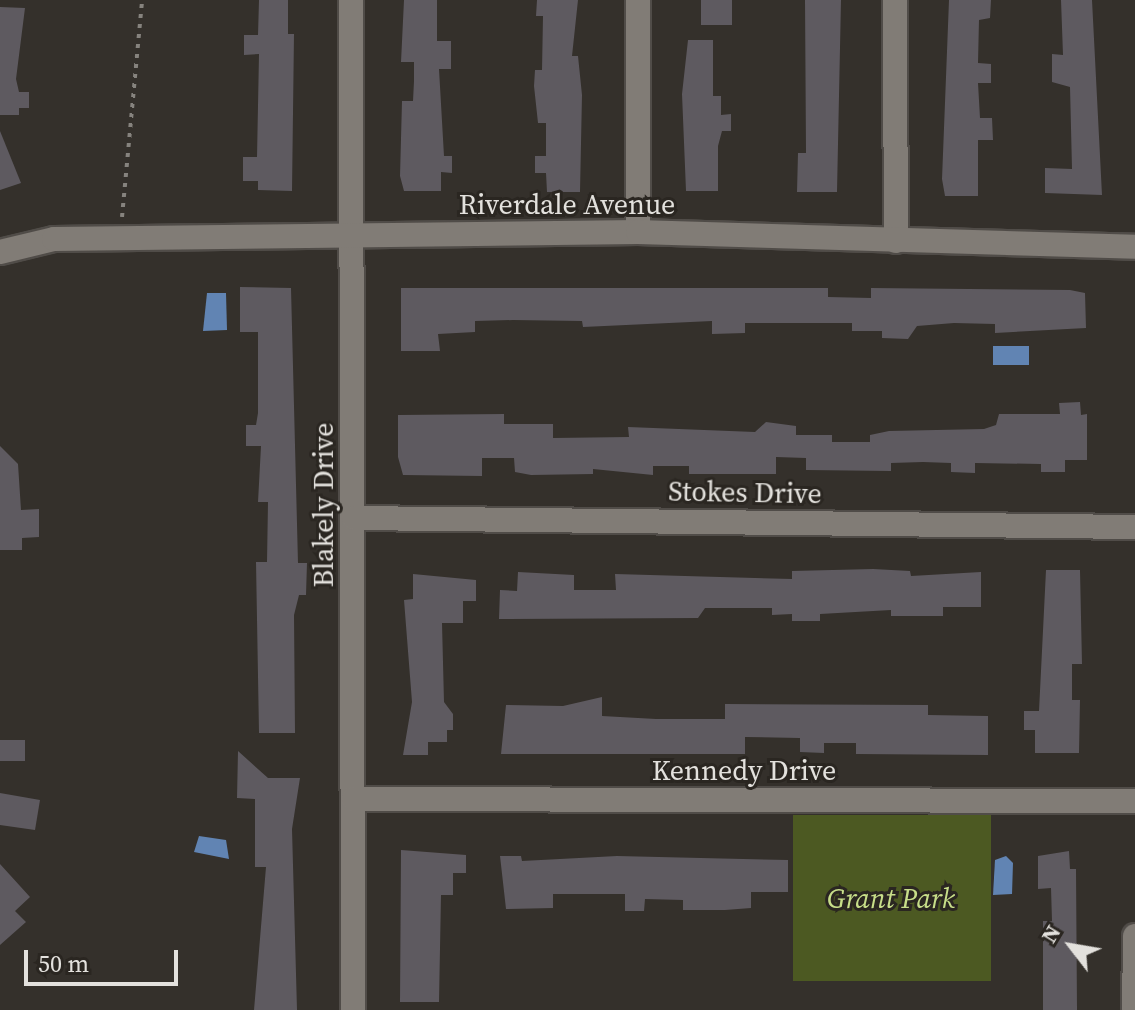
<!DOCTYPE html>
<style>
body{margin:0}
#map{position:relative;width:1135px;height:1010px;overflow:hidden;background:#34302b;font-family:"Source Serif 4",serif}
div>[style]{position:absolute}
.green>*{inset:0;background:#4c5922;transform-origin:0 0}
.water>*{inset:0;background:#6184b3;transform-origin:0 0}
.building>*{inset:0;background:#5e5a60;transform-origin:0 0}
.path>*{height:4px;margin-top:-2px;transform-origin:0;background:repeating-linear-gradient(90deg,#86837e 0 4px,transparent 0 10px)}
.roads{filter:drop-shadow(2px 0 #504c48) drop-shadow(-2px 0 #504c48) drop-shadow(0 2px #504c48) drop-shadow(0 -2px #504c48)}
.minor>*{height:24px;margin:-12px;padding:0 12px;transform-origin:12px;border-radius:12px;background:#817c76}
span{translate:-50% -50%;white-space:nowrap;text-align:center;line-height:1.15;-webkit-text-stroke:6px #2a2621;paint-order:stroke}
.street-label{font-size:28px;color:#e3e1dd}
.park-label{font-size:28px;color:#c7de89;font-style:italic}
.north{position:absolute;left:1031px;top:906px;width:80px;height:80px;-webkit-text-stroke:6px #2a2621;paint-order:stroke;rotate:301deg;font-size:22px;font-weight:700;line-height:32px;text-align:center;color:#e3e1dd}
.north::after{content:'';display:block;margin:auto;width:28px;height:36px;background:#e3e1dd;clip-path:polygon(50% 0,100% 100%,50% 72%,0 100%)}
.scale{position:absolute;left:24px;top:950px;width:154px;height:36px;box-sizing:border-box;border:4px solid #e3e1dd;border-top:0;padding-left:10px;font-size:24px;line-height:28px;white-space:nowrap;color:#e3e1dd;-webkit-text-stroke:6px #2a2621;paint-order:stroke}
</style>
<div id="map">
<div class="green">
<div style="left:793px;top:815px;width:198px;height:166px"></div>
</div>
<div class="water">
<div style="clip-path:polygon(207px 293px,226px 293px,227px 330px,203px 331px)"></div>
<div style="left:993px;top:346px;width:36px;height:19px"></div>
<div style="clip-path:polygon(199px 836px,226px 840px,229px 859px,194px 852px)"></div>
<div style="clip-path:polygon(1006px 856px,1013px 863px,1012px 894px,993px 895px,995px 860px)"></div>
</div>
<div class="building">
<div style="clip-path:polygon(259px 0,288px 0,288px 34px,294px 34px,292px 191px,258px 190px,258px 181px,243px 181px,243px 157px,257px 157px,259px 54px,244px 55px,244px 35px,258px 35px)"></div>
<div style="clip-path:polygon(404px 0,437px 0,437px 41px,451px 41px,451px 69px,439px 69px,444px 156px,452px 156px,452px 173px,441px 172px,441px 191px,404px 191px,400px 176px,402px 101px,413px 101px,414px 81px,414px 62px,401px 62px)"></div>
<div style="clip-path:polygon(537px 0,578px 0,572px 56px,578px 56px,582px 95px,580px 192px,547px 192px,546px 173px,535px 173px,535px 156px,546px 156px,546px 123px,538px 123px,534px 86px,535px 70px,542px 70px,543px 16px,536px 16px)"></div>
<div style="left:701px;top:0;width:31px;height:25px"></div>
<div style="clip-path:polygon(805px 0,841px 0,837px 192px,797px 192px,798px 153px,806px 153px)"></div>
<div style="clip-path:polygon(949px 0,991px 0,990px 18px,979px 20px,978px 63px,991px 64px,991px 83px,978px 83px,980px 118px,992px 118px,993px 140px,978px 140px,978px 196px,945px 196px,942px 179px)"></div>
<div style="clip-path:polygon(1061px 0,1092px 0,1102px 195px,1045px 193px,1045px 168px,1072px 169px,1070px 87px,1052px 82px,1052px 54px,1063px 55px)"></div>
<div style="clip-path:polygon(0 7px,25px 8px,16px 79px,19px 92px,29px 92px,29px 108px,19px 108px,19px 115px,0 115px)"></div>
<div style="clip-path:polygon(688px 40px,713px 40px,713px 96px,721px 96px,721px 115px,731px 114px,731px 131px,722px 131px,718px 146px,718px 191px,686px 191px,682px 94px)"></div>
<div style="clip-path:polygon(0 131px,21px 183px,0 190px)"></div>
<div style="clip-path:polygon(240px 287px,291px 288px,298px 563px,307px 563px,306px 595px,299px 595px,294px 615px,295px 733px,259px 733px,256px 562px,267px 562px,268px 502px,258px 502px,261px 446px,246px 446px,246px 425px,256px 425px,258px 413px,258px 332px,240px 332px)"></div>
<div style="clip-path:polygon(401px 288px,828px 288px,828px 297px,871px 298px,871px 288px,1070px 290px,1085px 293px,1086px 328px,995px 333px,995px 324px,954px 323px,917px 326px,908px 339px,882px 338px,882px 331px,852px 331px,852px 323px,745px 323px,745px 333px,712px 334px,712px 321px,583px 327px,582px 321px,513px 320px,475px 321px,475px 332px,438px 334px,440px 351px,401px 351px)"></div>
<div style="clip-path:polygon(1080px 402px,1081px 415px,1087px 414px,1087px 460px,1065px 460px,1065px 472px,1041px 472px,1041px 464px,975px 463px,975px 473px,951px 472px,951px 463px,923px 462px,891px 463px,891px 471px,806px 470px,806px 458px,776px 457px,776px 474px,689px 474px,689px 466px,653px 466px,653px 475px,593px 469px,593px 474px,531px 475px,515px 472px,514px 458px,482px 458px,482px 476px,403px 475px,398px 457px,398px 415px,504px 414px,504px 424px,553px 424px,553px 438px,629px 437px,628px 427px,755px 432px,766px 422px,796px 426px,796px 435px,832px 435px,832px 442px,870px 442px,870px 435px,889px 431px,984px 429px,996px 425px,999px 414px,1060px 414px,1059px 403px)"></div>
<div style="clip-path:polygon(0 446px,18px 464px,21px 510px,39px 509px,39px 537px,22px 538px,22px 550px,0 550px)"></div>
<div style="clip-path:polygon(873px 569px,910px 571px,911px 576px,981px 572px,981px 607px,943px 607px,943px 616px,891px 616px,891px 610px,820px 614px,820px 621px,792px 621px,792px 614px,772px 615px,772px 608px,705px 608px,698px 618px,499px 619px,500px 590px,517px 591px,518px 572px,574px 575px,574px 590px,616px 590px,615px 574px,792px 579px,792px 571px)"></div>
<div style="clip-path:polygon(1046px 570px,1080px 570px,1082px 664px,1072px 664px,1072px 700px,1080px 700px,1079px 753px,1035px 753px,1035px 730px,1024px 730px,1024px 711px,1039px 711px)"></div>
<div style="clip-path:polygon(413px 574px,476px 580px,476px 601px,463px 601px,463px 623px,442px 623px,444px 702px,453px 714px,453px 730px,447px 730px,447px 742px,428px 742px,428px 755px,403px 755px,412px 702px,404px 600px,413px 599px)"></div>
<div style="clip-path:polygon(602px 697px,602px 716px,656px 719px,725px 719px,725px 704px,928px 705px,928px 715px,988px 716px,988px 755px,856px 754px,856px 743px,824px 743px,824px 753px,800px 752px,800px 738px,745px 737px,745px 754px,501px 754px,506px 705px,563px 706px)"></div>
<div style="left:0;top:740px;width:25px;height:21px"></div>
<div style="clip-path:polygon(238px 751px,268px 778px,300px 778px,292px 829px,297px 1010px,254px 1010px,266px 867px,255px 867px,255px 799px,237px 798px)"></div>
<div style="clip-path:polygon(0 793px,40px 800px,35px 830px,0 825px)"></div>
<div style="clip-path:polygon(401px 850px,466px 855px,466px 873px,453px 873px,453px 895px,441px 895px,439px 1002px,400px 1002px)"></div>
<div style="clip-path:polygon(1069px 851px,1070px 869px,1076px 869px,1077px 1010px,1043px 1010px,1043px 921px,1052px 921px,1051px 888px,1038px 889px,1038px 856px)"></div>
<div style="clip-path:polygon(500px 856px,521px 856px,522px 861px,617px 856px,788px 860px,788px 892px,751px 892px,751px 908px,725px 910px,683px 910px,683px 900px,645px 899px,644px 911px,625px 911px,625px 894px,553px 894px,553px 908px,506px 909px)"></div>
<div style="clip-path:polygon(0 864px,30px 897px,15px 911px,26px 922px,0 945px)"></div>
</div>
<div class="path">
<div style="left:122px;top:217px;width:218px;rotate:-84.7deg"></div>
</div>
<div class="roads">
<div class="minor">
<div style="left:351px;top:0;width:1010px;rotate:89.89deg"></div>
<div style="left:638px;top:0;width:232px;rotate:90deg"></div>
<div style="left:895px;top:0;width:241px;rotate:89.8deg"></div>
<div style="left:0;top:252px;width:56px;rotate:-13.5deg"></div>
<div style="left:54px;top:239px;width:584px;rotate:-0.69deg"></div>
<div style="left:638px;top:232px;width:497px;rotate:1.7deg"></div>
<div style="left:354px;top:518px;width:781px;rotate:0.66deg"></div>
<div style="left:354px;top:799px;width:781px;rotate:0.15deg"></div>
<div style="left:1134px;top:1010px;width:74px;rotate:-89.2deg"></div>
</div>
</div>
<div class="street-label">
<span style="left:567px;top:204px">Riverdale Avenue</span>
<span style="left:745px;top:492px;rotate:1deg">Stokes Drive</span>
<span style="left:323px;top:505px;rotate:-90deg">Blakely Drive</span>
<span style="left:744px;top:770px">Kennedy Drive</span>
</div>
<div class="park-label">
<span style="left:891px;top:898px">Grant Park</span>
</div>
<div class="north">N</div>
<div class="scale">50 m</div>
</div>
